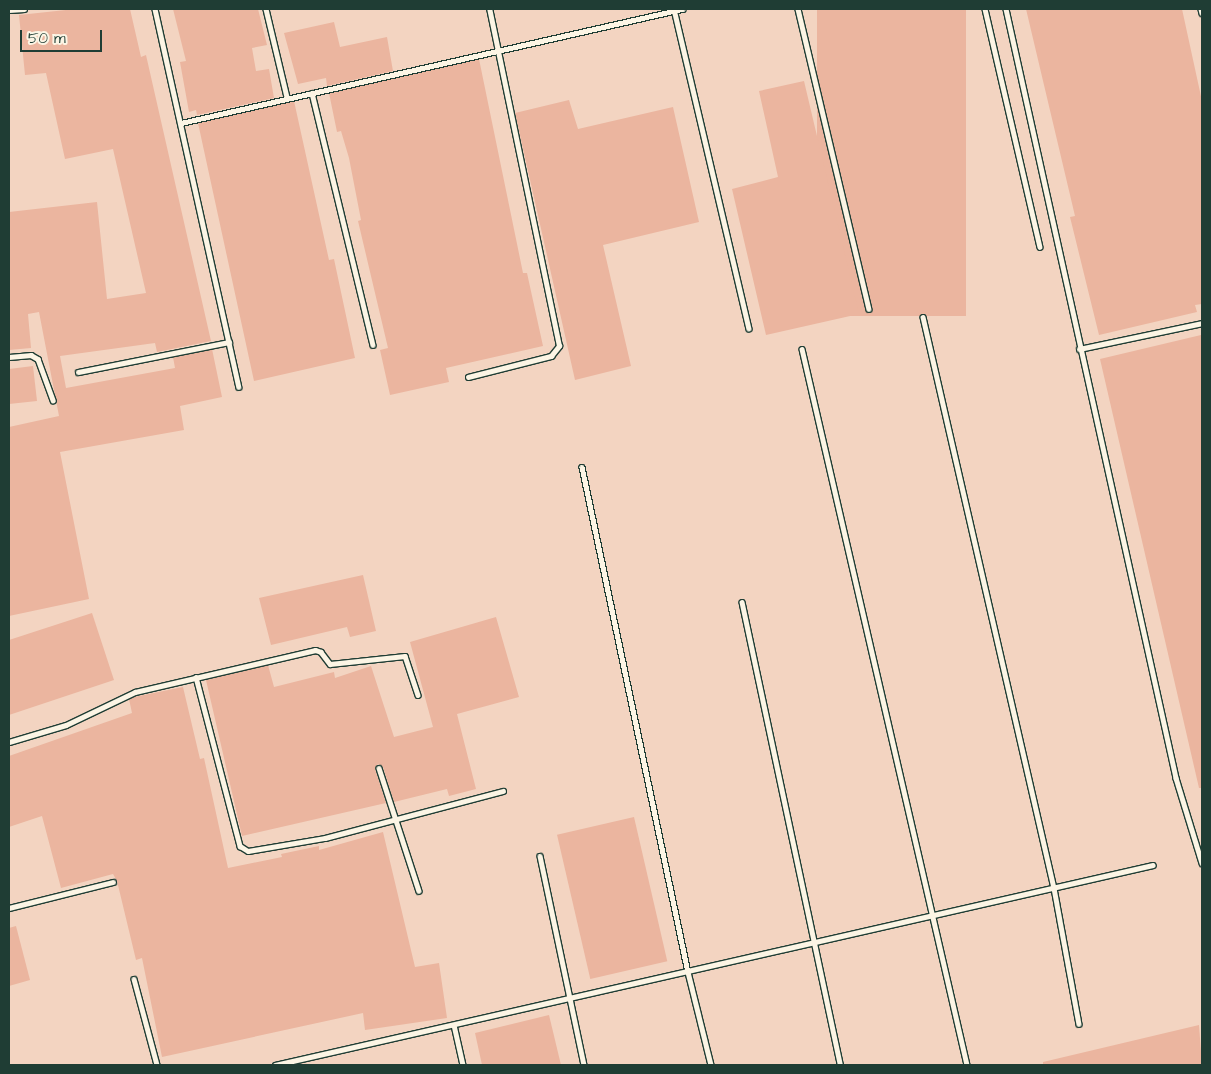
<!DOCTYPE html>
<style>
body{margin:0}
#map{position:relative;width:1211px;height:1074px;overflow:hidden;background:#f7e2d0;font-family:"Architects Daughter",sans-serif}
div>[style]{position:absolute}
.built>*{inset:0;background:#f3d4c1;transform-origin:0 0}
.building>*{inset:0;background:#ebb59f;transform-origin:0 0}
.roads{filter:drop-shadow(1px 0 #1f3d34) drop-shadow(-1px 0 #1f3d34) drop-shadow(0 1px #1f3d34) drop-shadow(0 -1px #1f3d34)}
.lane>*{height:4.5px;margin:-2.25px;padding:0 2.25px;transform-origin:2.25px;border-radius:2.25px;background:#fcf5e5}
span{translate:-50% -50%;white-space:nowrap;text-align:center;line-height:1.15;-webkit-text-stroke:4px #fcf5e5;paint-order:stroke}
.frame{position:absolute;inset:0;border:10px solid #1f3d34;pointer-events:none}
.scale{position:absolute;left:20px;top:30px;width:82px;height:22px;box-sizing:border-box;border:2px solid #1f3d34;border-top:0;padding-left:6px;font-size:15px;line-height:18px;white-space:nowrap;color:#1f3d34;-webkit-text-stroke:4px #fcf5e5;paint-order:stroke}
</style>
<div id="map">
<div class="built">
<div style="left:9px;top:9px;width:1193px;height:1056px"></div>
</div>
<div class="building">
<div style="clip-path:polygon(75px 9px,130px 9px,141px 57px,146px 55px,211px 341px,157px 352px,155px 343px,60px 356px,66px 388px,175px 368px,173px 357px,212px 349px,222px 397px,180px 406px,184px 430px,60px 452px,89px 599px,9px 616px,9px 427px,59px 416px,39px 312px,28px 314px,31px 348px,9px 350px,9px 212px,97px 202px,107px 299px,146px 293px,113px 149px,65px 159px,46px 73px,25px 75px,19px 15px)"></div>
<div style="clip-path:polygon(173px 9px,258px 9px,267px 45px,252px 48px,256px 71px,269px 69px,274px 98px,197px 115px,196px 110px,189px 112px,180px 62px,186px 61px)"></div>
<div style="left:817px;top:9px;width:149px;height:307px"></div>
<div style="clip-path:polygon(1026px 9px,1182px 9px,1202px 101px,1202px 304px,1195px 305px,1197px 312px,1099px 335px,1070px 217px,1075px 216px)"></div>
<div style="clip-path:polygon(334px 22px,340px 47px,387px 37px,393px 71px,327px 86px,326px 78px,298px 84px,284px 33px)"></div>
<div style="clip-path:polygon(479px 59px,523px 273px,527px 273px,543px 346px,446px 368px,449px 382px,390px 395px,380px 350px,388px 348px,358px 221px,361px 220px,349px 158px,341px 131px,337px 132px,329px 93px)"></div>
<div style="clip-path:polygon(804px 81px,859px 314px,766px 335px,732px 189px,778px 177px,759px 91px)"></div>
<div style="clip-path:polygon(569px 100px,578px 129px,673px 107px,699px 222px,603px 245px,631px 366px,575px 380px,515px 113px)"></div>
<div style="clip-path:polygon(294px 101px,329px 260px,334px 259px,355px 358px,254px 381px,198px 123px)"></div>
<div style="clip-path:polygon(1201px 335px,1202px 788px,1199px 788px,1100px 359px)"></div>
<div style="clip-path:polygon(33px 366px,37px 401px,9px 404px,9px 369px)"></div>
<div style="clip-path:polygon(363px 575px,376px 631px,350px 637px,347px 627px,271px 645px,259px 598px)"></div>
<div style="clip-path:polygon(92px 613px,114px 680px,9px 715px,9px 640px)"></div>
<div style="clip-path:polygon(496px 617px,519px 697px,457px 714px,476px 789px,449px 796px,447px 789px,394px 802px,383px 767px,378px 764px,375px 769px,386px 803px,242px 836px,206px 680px,268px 665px,274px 687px,334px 672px,335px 678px,371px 666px,394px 737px,433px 727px,410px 642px)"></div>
<div style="clip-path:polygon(183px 687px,200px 759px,204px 758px,228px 868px,282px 857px,281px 854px,319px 846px,319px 850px,383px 832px,415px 967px,439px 963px,447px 1018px,365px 1030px,363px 1013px,162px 1057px,142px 958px,136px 960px,117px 881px,113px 874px,61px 888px,42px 816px,9px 827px,9px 756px,132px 713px,129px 699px,134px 697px)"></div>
<div style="left:634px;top:817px;width:148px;height:79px;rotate:77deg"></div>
<div style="clip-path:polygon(16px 926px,30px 980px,9px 986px,9px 928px)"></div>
<div style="clip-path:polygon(549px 1015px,561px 1065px,482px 1065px,475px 1033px)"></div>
<div style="clip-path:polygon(1199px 1025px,1202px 1065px,1043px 1065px,1043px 1062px)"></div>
</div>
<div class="roads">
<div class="lane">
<div style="left:155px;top:9px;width:387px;rotate:77.5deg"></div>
<div style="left:266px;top:9px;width:90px;rotate:76.6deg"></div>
<div style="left:674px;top:9px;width:328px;rotate:76.8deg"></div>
<div style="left:798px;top:9px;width:308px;rotate:76.7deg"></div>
<div style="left:985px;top:9px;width:244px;rotate:77deg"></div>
<div style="left:1006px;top:9px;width:788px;rotate:77.53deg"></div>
<div style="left:1176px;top:778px;width:89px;rotate:73deg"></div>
<div style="left:1201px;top:9px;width:4px;rotate:76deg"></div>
<div style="left:9px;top:10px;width:15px;rotate:-4deg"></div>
<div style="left:312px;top:93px;width:259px;rotate:76.4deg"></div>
<div style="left:181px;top:123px;width:514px;rotate:-12.82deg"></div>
<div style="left:923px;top:317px;width:586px;rotate:77.08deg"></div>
<div style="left:1054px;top:888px;width:138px;rotate:79.6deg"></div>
<div style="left:802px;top:349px;width:735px;rotate:77.02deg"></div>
<div style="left:1079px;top:349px;width:126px;rotate:-11.9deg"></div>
<div style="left:9px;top:357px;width:22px;rotate:-5deg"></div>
<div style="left:31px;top:355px;width:8px;rotate:30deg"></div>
<div style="left:38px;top:359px;width:44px;rotate:69.9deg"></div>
<div style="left:78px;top:372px;width:154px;rotate:-11.2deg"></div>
<div style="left:468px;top:377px;width:86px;rotate:-14.2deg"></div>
<div style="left:551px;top:356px;width:13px;rotate:-51deg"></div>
<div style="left:559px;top:346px;width:344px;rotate:-101.7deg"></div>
<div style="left:582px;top:467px;width:516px;rotate:78.15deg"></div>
<div style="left:688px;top:972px;width:96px;rotate:76.1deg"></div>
<div style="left:742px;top:602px;width:473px;rotate:78deg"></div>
<div style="left:196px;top:677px;width:175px;rotate:75.4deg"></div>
<div style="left:240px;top:846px;width:9px;rotate:32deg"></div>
<div style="left:248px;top:851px;width:78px;rotate:-9.6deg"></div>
<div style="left:325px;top:838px;width:184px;rotate:-14.8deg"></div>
<div style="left:9px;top:742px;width:59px;rotate:-16.6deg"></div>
<div style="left:66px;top:725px;width:76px;rotate:-25.6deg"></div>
<div style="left:135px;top:692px;width:185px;rotate:-13.1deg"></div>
<div style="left:315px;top:650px;width:6px;rotate:18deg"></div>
<div style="left:321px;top:652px;width:15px;rotate:53deg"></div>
<div style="left:330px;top:664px;width:75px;rotate:-6.1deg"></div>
<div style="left:405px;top:656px;width:41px;rotate:71.6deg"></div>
<div style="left:379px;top:768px;width:129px;rotate:72deg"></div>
<div style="left:540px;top:856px;width:214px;rotate:78.1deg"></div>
<div style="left:9px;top:908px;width:107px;rotate:-14deg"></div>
<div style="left:134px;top:979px;width:89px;rotate:75deg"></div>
<div style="left:454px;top:1025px;width:41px;rotate:77.3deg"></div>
<div style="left:275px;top:1065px;width:900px;rotate:-12.83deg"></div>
</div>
</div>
<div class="frame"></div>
<div class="scale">50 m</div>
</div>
